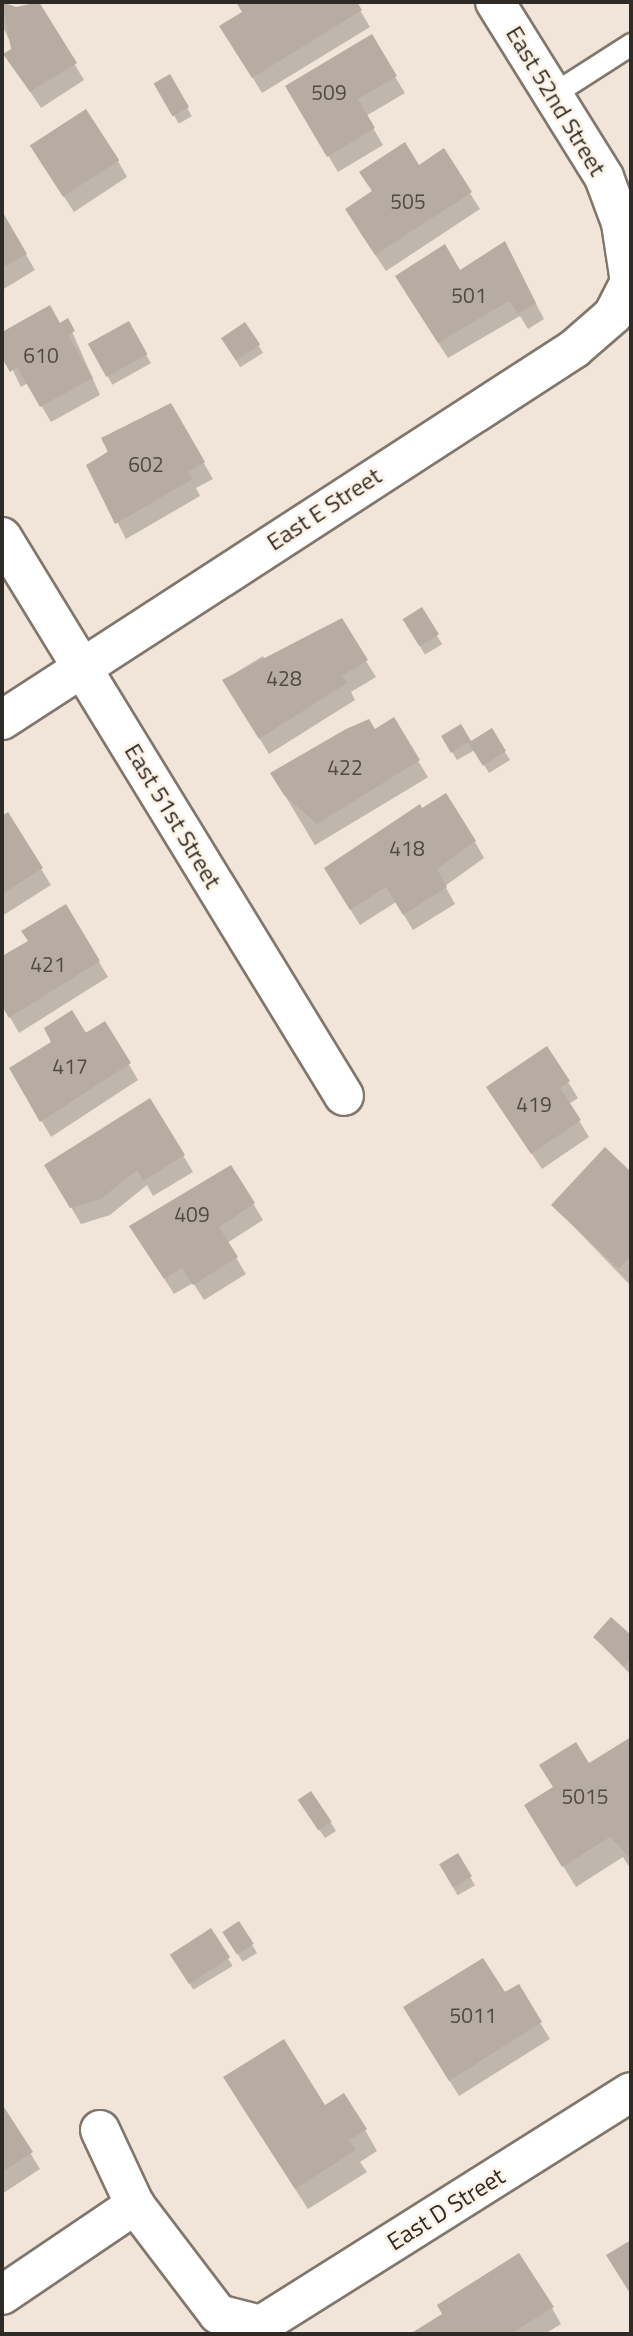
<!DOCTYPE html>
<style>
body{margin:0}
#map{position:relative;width:633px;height:2336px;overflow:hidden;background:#f0e5d8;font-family:"Titillium Web",sans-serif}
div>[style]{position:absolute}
.shadow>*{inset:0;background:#0003;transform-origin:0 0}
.building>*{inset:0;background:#b7aca1;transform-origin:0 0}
.roads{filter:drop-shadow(2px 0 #81776c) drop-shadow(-2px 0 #81776c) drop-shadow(0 2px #81776c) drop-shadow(0 -2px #81776c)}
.service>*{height:21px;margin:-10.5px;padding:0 10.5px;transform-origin:10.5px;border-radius:10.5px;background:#fff}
.minor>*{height:38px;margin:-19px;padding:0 19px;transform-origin:19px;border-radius:19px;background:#fff}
span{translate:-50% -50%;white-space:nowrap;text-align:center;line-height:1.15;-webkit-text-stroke:5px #fef2e6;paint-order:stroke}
.number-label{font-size:21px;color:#504a44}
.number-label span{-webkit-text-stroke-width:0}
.street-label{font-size:24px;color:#2e2a25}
.frame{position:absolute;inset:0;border:4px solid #2e2a25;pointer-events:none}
</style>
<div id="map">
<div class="shadow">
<div style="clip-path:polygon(2px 2px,15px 10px,37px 2px,84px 80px,41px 108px,5px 54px,14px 50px,2px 25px)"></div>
<div style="clip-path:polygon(238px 2px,355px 2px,370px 27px,262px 93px,231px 43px,244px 12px)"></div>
<div style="clip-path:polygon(371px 37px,405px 93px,366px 116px,383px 145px,338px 172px,287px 87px)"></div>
<div style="left:170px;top:77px;width:45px;height:15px;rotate:61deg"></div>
<div style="clip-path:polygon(443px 151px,480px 209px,386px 271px,356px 226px)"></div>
<div style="clip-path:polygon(118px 161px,127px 177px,74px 212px,41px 162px)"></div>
<div style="clip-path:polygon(2px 214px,35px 270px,2px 290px)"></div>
<div style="clip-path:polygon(513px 260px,544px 319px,528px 329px,520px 316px,448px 358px,406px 293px)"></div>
<div style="clip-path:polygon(49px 307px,59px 325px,67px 320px,100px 395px,51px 422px,28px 383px,21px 387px,2px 348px,2px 334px)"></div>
<div style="left:129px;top:324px;width:45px;height:44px;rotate:61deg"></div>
<div style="left:245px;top:324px;width:34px;height:27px;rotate:58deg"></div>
<div style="clip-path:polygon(170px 405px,213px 479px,196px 488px,200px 496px,126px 539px,88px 466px)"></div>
<div style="left:421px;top:609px;width:41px;height:20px;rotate:59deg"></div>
<div style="clip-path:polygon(263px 656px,266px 662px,366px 661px,376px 677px,351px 692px,355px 700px,269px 754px,224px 680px)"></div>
<div style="left:393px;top:719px;width:68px;height:132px;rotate:59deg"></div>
<div style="clip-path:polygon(460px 726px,470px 743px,491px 730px,510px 760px,489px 773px,475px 750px,457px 760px,443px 737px)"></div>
<div style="clip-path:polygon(7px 814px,51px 885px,2px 916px,2px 818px)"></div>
<div style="clip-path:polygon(475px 842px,484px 858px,445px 886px,455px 904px,413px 930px,396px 902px,360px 925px,335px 885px)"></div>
<div style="clip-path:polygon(66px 906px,108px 977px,19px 1033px,2px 1003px,2px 958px,30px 942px)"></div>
<div style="clip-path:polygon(105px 1023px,138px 1080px,51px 1137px,11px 1069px)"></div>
<div style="clip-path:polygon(568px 1082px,578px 1098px,569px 1104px,589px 1137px,542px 1169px,488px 1088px)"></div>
<div style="clip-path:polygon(150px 1100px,193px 1172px,153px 1196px,147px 1185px,110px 1215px,81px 1224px,46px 1165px)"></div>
<div style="clip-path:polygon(605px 1150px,631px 1174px,629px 1284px,553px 1205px)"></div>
<div style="clip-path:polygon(231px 1167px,263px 1220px,227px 1243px,246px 1274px,204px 1300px,193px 1283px,174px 1294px,141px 1242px)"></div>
<div style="clip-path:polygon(611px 1620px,631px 1638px,630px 1674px,595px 1638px)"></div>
<div style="clip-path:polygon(631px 1739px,631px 1870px,623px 1857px,576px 1887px,539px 1827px,589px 1765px)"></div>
<div style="clip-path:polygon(305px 1809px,331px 1823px,336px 1831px,325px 1838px)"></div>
<div style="left:458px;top:1855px;width:35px;height:20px;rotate:61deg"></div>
<div style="left:239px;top:1923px;width:35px;height:17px;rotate:59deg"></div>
<div style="left:211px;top:1930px;width:42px;height:46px;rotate:59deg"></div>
<div style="clip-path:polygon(518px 1987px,550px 2039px,459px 2096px,414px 2024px)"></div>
<div style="clip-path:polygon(237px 2099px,324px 2107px,365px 2130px,377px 2151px,360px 2162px,367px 2172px,308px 2209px)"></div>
<div style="clip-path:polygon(2px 2107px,40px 2169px,2px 2194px)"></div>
<div style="clip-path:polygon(552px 2308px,561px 2324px,545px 2334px,413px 2334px,444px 2314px)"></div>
</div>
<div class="building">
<div style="clip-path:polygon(2px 2px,16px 7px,39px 2px,77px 63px,30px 92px,3px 54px,11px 49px)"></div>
<div style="clip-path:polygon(236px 2px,357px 2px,362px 10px,252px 78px,219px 26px,242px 12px)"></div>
<div style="clip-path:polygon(372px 34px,397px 76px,358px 99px,375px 128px,327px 157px,285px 86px)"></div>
<div style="left:170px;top:74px;width:38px;height:19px;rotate:60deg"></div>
<div style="left:86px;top:109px;width:61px;height:67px;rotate:57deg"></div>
<div style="clip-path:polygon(405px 142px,419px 165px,444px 148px,472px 192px,375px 255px,345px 209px,372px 191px,359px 172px)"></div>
<div style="clip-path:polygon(2px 211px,27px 254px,2px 268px)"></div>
<div style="clip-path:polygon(505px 241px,536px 303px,518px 314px,509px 301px,438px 343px,395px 276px,445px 244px,460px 270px)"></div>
<div style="clip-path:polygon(50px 305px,60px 323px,68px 318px,75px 331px,68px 335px,93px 378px,40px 407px,17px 367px,10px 372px,2px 358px,2px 332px)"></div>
<div style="left:129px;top:321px;width:38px;height:47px;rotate:61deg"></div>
<div style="left:245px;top:322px;width:27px;height:29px;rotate:56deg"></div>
<div style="clip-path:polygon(171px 403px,205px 462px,188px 472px,193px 479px,115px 524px,86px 465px,108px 452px,101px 438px)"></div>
<div style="left:422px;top:607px;width:32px;height:23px;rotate:58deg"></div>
<div style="clip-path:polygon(342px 618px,368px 660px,342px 676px,347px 683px,259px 739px,222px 680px)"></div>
<div style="clip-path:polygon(394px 717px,420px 760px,317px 824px,284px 795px,270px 773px,346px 729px,369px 719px,375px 729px)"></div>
<div style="clip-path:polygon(461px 724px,471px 741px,492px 728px,506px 751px,483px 766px,468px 742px,451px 753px,441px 736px)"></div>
<div style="clip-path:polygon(446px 793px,476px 841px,437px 869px,447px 887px,403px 915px,386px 887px,350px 910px,324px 868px,420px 804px,422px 808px)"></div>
<div style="clip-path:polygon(8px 812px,43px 868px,2px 894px,2px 816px)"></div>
<div style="clip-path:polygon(66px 904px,100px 961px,9px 1018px,2px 1006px,2px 956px,28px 941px,21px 931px)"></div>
<div style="clip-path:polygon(72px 1010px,86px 1033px,105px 1021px,131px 1063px,40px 1122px,9px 1068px,51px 1042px,44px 1028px)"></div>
<div style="clip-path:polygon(547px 1046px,570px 1081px,560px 1088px,581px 1120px,531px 1154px,486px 1087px)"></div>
<div style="clip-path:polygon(150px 1098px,185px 1155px,143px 1181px,137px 1170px,101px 1199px,70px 1208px,44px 1165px)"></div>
<div style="clip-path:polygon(605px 1147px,631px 1172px,631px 1256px,619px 1269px,551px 1205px)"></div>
<div style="clip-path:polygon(231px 1165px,255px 1203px,219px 1227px,238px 1257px,193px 1285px,182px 1268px,164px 1279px,129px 1226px)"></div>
<div style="clip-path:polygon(611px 1617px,631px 1635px,631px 1659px,624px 1666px,593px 1637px)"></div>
<div style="clip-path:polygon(631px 1737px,631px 1859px,610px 1837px,562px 1867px,524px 1805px,553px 1787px,539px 1765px,576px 1742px,589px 1763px)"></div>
<div style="left:311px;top:1791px;width:37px;height:16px;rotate:56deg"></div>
<div style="left:458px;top:1853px;width:27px;height:22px;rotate:59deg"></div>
<div style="left:239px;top:1921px;width:27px;height:20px;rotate:57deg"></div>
<div style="left:211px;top:1928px;width:35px;height:49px;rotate:57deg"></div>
<div style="clip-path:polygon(483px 1958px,505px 1992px,519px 1984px,542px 2022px,449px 2081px,403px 2007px)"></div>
<div style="clip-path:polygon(284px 2039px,325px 2105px,344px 2093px,367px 2129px,349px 2140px,356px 2150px,295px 2189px,223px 2077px)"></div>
<div style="clip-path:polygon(2px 2104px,33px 2152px,2px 2172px)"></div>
<div style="clip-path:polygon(631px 2240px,631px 2295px,606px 2255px)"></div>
<div style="clip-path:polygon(519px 2253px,554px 2307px,510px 2334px,410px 2334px,442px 2314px,437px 2305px)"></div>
</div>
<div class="roads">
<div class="service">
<div style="left:553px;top:94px;width:93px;rotate:-32.7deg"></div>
</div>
<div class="minor">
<div style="left:2px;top:537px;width:655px;rotate:58.54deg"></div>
<div style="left:2px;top:720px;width:682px;rotate:-32.97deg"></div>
<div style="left:574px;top:349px;width:52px;rotate:-41.1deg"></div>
<div style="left:613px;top:315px;width:37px;rotate:-63deg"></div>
<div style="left:630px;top:282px;width:60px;rotate:-98.7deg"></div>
<div style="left:621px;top:223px;width:49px;rotate:-110.3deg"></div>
<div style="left:604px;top:177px;width:206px;rotate:-121.9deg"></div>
<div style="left:100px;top:2130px;width:83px;rotate:65deg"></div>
<div style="left:135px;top:2205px;width:137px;rotate:52.7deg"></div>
<div style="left:218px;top:2314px;width:44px;rotate:14.3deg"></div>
<div style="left:261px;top:2325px;width:11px;rotate:56deg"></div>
<div style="left:2px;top:2295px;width:161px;rotate:-34.1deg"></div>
<div style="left:261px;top:2325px;width:437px;rotate:-32.2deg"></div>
</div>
</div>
<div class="number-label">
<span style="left:329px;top:92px">509</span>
<span style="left:408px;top:201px">505</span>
<span style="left:469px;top:295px">501</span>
<span style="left:41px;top:355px">610</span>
<span style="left:146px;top:464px">602</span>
<span style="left:284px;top:678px">428</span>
<span style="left:345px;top:767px">422</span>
<span style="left:407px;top:848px">418</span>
<span style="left:48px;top:964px">421</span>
<span style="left:70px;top:1066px">417</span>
<span style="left:534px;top:1104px">419</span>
<span style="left:192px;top:1214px">409</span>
<span style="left:585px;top:1796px">5015</span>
<span style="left:473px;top:2015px">5011</span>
</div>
<div class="street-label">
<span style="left:556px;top:101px;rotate:59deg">East 52nd Street</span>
<span style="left:324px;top:509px;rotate:-33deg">East E Street</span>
<span style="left:173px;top:816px;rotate:59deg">East 51st Street</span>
<span style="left:446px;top:2209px;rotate:-32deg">East D Street</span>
</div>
<div class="frame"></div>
</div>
